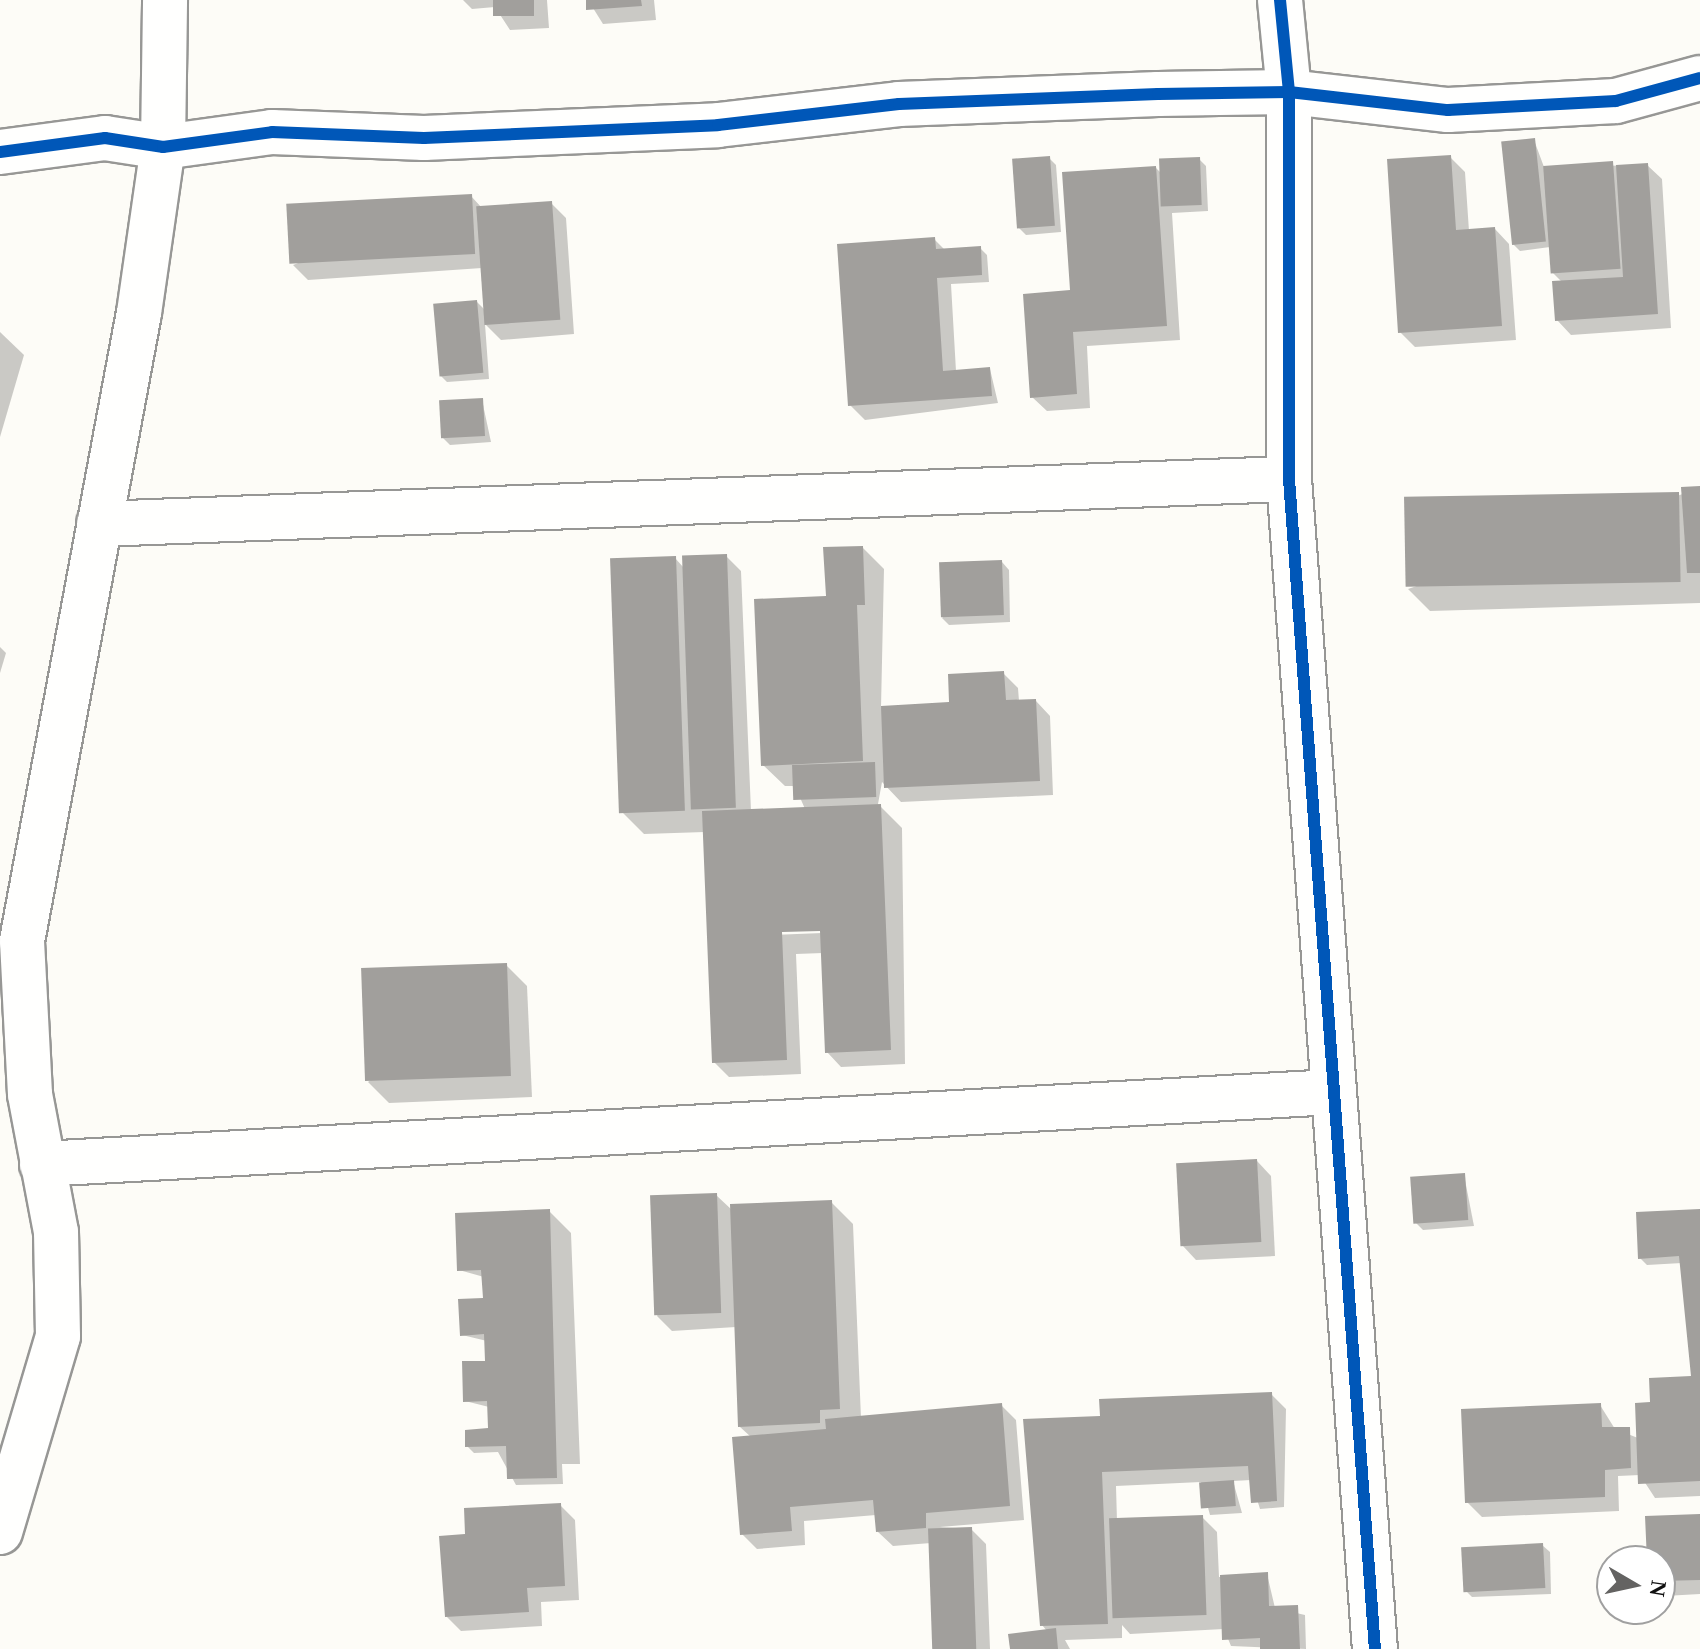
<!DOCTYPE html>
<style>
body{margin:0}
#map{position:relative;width:1700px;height:1649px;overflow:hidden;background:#fdfcf7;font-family:"Times New Roman",serif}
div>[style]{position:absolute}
.shadow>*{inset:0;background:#0003}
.building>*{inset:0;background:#a19f9c;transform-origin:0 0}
.roads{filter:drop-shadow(2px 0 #979795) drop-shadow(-2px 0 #979795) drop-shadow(0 2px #979795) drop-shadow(0 -2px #979795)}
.minor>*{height:44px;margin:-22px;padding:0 22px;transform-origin:22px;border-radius:22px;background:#fffffe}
.cycleway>*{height:12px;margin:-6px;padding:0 6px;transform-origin:6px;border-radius:6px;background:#0057b8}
span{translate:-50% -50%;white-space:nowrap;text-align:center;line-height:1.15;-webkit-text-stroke:8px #fff;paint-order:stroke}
.north{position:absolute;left:1596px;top:1545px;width:80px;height:80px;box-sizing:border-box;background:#fff;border:2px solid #a0a0a0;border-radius:50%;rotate:99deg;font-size:22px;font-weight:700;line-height:32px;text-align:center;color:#111}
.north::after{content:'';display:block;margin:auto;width:28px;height:36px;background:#646362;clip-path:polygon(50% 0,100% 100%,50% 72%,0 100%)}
</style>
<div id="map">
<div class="shadow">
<div style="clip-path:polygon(463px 0,547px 0,549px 28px,510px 30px,495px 7px,472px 9px)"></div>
<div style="clip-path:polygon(588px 0,654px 0,656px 20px,603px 24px)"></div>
<div style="clip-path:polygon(1534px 140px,1544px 167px,1647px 165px,1662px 179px,1671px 328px,1571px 335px,1557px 320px,1563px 283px,1552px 272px,1550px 247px,1520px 251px,1513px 244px)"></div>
<div style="clip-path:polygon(1450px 157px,1465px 172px,1469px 231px,1495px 229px,1509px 244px,1516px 340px,1415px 347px,1400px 332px)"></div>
<div style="clip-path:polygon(1049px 158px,1056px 165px,1061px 232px,1026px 235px,1019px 228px)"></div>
<div style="clip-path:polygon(1199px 159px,1206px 166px,1208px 211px,1172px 213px,1180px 340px,1087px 346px,1090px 408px,1047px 411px,1032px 397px,1072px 292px,1156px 168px,1163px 175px)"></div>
<div style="clip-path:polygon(471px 196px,482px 208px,551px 203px,566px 218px,574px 334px,501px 340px,485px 324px,489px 379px,447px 382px,440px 375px,477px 302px,485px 310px,482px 268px,308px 280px,293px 265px)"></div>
<div style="clip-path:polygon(934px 239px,945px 250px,980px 248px,987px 255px,989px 282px,951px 284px,956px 371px,990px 369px,998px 403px,865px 420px,850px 405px)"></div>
<div style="clip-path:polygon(0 332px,24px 355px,0 437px)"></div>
<div style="clip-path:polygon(482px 400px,491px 442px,450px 445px,443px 438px)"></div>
<div style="clip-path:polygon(1700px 488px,1700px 603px,1430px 611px,1408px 589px)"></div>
<div style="clip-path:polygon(evenodd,863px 548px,884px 569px,881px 708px,952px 704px,1003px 673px,1018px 688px,1019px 701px,1036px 701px,1050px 716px,1053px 795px,901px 802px,882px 782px,878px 804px,902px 828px,905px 1064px,841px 1067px,827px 1052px,823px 953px,796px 954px,801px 1074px,729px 1077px,714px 1062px,705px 832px,644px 834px,623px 813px,675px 558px,684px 568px,726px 556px,741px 571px,751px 811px,805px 809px,795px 786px,785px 786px,763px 765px,828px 598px,863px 548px,822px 929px,822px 933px,772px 935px,772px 931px,822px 929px)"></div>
<div style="clip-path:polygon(1002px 562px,1009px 570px,1010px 622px,949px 625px,942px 618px)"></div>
<div style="clip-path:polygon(0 647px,6px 653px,0 673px)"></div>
<div style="clip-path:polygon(506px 965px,527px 986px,532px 1097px,389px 1103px,368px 1082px)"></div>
<div style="clip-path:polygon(1257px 1161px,1271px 1176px,1275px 1256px,1196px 1260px,1182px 1245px)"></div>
<div style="clip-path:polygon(1464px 1175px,1474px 1226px,1423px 1230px,1416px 1223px)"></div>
<div style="clip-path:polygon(716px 1195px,732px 1210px,831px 1202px,853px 1224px,861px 1418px,1001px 1405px,1016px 1420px,1024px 1520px,940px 1527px,971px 1529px,986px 1544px,990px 1649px,935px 1649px,931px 1543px,893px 1546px,878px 1532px,876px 1515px,804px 1521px,805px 1545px,757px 1549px,742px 1534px,751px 1437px,740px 1427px,736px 1327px,672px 1331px,657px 1316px)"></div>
<div style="clip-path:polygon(549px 1211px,571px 1233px,580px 1464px,562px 1464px,563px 1484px,516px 1485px,498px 1452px,474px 1453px,467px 1446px,490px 1434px,489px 1407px,465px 1401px,488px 1366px,487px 1341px,462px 1335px,485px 1300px,484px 1277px,459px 1270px)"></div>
<div style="clip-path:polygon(1700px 1211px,1700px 1496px,1655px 1498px,1640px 1475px,1618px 1476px,1619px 1511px,1482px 1517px,1467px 1502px,1600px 1405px,1615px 1429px,1638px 1438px,1652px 1404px,1693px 1378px,1682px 1263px,1647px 1265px,1640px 1258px)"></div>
<div style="clip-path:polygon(1271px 1394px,1286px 1409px,1284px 1507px,1260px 1509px,1251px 1480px,1233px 1481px,1242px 1513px,1210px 1515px,1201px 1482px,1116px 1486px,1117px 1521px,1202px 1517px,1217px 1532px,1219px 1577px,1267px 1574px,1275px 1608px,1305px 1615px,1306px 1649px,1231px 1646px,1224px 1629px,1130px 1634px,1122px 1625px,1122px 1638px,1065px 1640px,1070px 1649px,1012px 1649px,1047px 1631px,1042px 1625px,1102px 1418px)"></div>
<div style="clip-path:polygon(560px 1505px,575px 1520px,579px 1600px,541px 1602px,542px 1626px,461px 1631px,446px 1616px,467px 1536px)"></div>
<div style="clip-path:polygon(1700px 1516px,1700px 1594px,1665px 1596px,1660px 1561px,1649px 1561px)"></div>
<div style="clip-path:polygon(1542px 1545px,1550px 1552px,1551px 1594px,1472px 1597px,1465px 1590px)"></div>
</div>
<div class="building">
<div style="left:493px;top:0;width:41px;height:16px"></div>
<div style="clip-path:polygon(586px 0,641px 0,642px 6px,586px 10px)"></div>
<div style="left:1535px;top:138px;width:104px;height:34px;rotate:84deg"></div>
<div style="clip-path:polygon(1451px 155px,1456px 230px,1495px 227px,1502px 326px,1398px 333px,1387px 159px)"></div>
<div style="left:1050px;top:156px;width:70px;height:38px;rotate:86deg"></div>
<div style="left:1200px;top:157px;width:48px;height:41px;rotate:88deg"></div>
<div style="left:1613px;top:161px;width:108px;height:70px;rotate:86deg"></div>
<div style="clip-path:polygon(1648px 163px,1658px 314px,1555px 321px,1552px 281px,1623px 277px,1616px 165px)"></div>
<div style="clip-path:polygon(1156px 166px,1167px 326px,1073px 332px,1077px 394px,1030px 398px,1023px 294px,1070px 290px,1062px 172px)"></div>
<div style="left:472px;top:194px;width:60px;height:186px;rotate:87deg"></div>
<div style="left:552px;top:201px;width:119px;height:76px;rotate:86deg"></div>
<div style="clip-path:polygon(935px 237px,936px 249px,981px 246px,982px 275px,937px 278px,943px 371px,990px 367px,992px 396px,848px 406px,837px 244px)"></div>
<div style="left:477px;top:300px;width:73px;height:44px;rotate:85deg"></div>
<div style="left:483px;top:398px;width:38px;height:44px;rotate:87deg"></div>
<div style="clip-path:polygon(1700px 486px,1700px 573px,1687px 573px,1681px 487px)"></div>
<div style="left:1679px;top:492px;width:90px;height:275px;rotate:89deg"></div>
<div style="clip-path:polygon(863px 546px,865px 605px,857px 605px,863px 761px,761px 766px,754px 599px,826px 596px,823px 547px)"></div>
<div style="left:727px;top:554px;width:254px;height:45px;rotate:88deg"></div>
<div style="left:676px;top:556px;width:255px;height:66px;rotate:88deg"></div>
<div style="left:1002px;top:560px;width:55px;height:63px;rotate:88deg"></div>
<div style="clip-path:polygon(1004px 671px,1006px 700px,1036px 699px,1040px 781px,884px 788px,881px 706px,949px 702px,948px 674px)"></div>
<div style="left:875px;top:762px;width:35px;height:83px;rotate:88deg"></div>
<div style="clip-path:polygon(881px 804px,891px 1050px,825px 1053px,820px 931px,782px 932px,787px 1060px,712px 1063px,702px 811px)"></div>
<div style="left:507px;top:963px;width:113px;height:146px;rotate:88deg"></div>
<div style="left:1257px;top:1159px;width:83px;height:81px;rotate:87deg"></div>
<div style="left:1465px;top:1173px;width:47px;height:55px;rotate:86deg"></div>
<div style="left:717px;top:1193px;width:120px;height:67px;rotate:88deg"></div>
<div style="clip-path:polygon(832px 1200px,840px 1409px,820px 1410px,820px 1423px,738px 1427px,730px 1204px)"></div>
<div style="clip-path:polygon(550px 1209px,557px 1478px,507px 1479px,506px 1446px,465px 1447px,465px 1430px,488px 1428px,487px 1401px,463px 1402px,462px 1361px,485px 1361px,484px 1334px,460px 1336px,458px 1299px,483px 1298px,481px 1270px,457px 1271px,455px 1213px)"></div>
<div style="clip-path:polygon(1700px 1209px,1700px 1481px,1638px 1484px,1635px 1403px,1650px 1402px,1649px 1378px,1691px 1376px,1679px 1256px,1638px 1259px,1636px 1212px)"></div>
<div style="clip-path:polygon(1272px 1392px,1277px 1501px,1251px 1503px,1248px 1466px,1102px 1472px,1108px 1624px,1040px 1626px,1023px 1419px,1100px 1416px,1099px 1399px)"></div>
<div style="clip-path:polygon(1002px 1403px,1010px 1506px,926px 1513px,926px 1528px,876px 1532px,873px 1500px,790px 1507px,792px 1531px,740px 1535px,732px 1437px,826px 1429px,825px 1419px)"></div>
<div style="clip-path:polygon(1601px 1403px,1602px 1427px,1630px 1427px,1631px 1468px,1605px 1470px,1605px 1497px,1465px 1503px,1461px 1409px)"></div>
<div style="left:1234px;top:1480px;width:26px;height:35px;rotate:86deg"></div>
<div style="clip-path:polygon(561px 1503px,565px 1586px,527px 1588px,529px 1612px,445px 1617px,439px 1536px,465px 1534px,464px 1508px)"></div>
<div style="clip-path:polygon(1700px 1514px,1700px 1580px,1660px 1581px,1660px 1561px,1647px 1561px,1645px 1516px)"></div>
<div style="left:1203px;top:1515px;width:100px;height:94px;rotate:88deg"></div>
<div style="left:972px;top:1527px;width:122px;height:44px;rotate:88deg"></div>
<div style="left:1543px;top:1543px;width:45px;height:82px;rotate:87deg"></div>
<div style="clip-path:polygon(1268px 1572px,1269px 1606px,1298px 1605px,1300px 1649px,1260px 1649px,1260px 1638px,1222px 1640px,1220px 1575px)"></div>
<div style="clip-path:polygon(1056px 1628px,1058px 1649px,1010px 1649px,1008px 1634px)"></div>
</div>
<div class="roads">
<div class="minor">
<div style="left:1280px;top:0;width:92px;rotate:84.4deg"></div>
<div style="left:1289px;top:92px;width:387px;rotate:90deg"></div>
<div style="left:1289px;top:479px;width:1173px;rotate:85.8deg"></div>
<div style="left:0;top:152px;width:106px;rotate:-7.6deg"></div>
<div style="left:105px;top:138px;width:59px;rotate:8.8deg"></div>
<div style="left:163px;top:147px;width:110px;rotate:-7.8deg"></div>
<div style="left:272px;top:132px;width:152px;rotate:2.3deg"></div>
<div style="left:424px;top:138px;width:294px;rotate:-2.5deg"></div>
<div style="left:718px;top:125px;width:182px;rotate:-6.6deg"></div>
<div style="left:899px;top:104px;width:259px;rotate:-2.2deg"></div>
<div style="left:1158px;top:94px;width:131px;rotate:-0.9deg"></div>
<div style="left:1289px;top:92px;width:160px;rotate:6.5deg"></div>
<div style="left:1448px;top:110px;width:168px;rotate:-3.1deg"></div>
<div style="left:1616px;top:101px;width:87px;rotate:-15.3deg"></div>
<div style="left:99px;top:524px;width:1191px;rotate:-2.17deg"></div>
<div style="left:42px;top:1164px;width:1294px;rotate:-3.19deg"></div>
<div style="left:0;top:1532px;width:204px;rotate:-73.5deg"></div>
<div style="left:58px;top:1336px;width:104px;rotate:-91.1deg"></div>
<div style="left:56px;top:1232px;width:140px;rotate:-100.7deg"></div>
<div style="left:30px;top:1094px;width:153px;rotate:-93deg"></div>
<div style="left:22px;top:941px;width:639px;rotate:-79.45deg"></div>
<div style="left:139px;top:313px;width:168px;rotate:-81.8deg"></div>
<div style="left:163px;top:147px;width:147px;rotate:-89.2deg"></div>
</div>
</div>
<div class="cycleway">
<div style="left:1280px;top:0;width:92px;rotate:84.4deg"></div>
<div style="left:1289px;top:92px;width:387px;rotate:90deg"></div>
<div style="left:1289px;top:479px;width:1173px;rotate:85.8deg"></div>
<div style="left:0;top:152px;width:106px;rotate:-7.6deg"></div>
<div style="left:105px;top:138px;width:59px;rotate:8.8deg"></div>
<div style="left:163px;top:147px;width:110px;rotate:-7.8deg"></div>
<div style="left:272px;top:132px;width:152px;rotate:2.3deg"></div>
<div style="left:424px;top:138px;width:294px;rotate:-2.5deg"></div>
<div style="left:718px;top:125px;width:182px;rotate:-6.6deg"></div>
<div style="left:899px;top:104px;width:259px;rotate:-2.2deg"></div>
<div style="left:1158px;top:94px;width:131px;rotate:-0.9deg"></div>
<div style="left:1289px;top:92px;width:160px;rotate:6.5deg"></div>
<div style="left:1448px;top:110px;width:168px;rotate:-3.1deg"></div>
<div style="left:1616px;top:101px;width:87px;rotate:-15.3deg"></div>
</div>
<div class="north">N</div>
</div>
